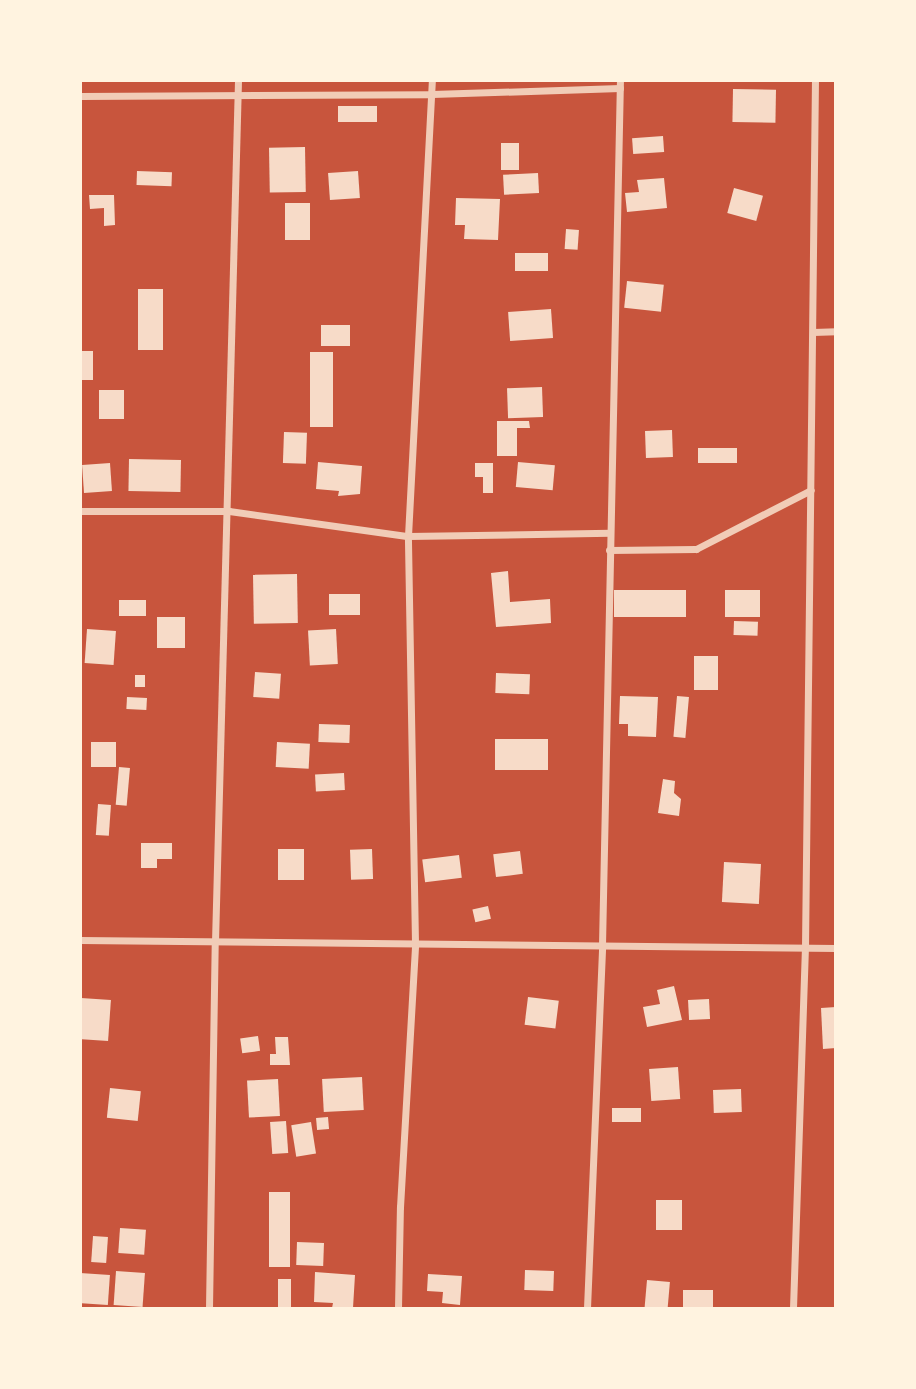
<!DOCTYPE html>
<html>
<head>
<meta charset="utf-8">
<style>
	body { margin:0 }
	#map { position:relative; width:916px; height:1389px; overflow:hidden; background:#c8553d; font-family:Mulish,sans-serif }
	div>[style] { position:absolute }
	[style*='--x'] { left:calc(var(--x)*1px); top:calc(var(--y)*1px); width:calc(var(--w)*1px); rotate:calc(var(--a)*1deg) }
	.building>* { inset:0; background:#f7dbc8; transform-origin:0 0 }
	.minor>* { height:7px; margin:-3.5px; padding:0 3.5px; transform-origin:3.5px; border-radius:3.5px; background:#f1ccb7 }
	span { translate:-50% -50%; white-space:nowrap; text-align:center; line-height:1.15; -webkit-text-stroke:6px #fff3e0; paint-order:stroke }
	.frame { position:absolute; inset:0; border:82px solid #fff3e0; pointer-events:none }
</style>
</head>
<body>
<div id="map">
	<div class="building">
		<div style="left:733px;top:89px;width:43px;height:33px;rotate:1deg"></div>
		<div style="left:338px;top:106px;width:39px;height:16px"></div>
		<div style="left:663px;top:136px;width:16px;height:31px;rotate:86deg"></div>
		<div style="left:501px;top:143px;width:18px;height:27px"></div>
		<div style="left:305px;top:147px;width:45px;height:36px;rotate:89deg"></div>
		<div style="left:137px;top:171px;width:35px;height:14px;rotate:2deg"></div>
		<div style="left:358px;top:171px;width:27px;height:30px;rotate:86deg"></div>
		<div style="left:538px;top:173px;width:20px;height:35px;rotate:87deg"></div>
		<div style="clip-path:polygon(664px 178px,667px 208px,627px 212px,625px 193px,639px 192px,637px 180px)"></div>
		<div style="left:734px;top:188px;width:30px;height:26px;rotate:15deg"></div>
		<div style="clip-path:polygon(89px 195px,114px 195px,115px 225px,104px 226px,104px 208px,90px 209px)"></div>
		<div style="clip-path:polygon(456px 198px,500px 199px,498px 240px,464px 239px,465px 225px,455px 225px)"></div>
		<div style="left:285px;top:203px;width:25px;height:37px"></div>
		<div style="left:566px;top:229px;width:13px;height:20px;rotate:4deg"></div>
		<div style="left:515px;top:253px;width:33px;height:18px"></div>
		<div style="left:627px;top:281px;width:37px;height:27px;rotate:6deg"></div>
		<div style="left:138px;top:289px;width:25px;height:61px"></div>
		<div style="left:551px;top:309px;width:29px;height:43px;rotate:86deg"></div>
		<div style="left:321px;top:325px;width:29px;height:21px"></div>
		<div style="left:80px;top:351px;width:13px;height:29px"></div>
		<div style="left:333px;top:352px;width:75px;height:23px;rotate:90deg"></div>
		<div style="left:542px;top:387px;width:30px;height:35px;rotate:88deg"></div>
		<div style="left:99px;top:390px;width:25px;height:29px"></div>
		<div style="clip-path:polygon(497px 421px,529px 421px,530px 428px,517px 428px,517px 456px,497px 456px)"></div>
		<div style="left:672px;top:430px;width:27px;height:27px;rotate:88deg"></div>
		<div style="left:284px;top:432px;width:23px;height:31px;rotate:2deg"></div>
		<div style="left:698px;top:448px;width:39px;height:15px"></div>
		<div style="left:129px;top:459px;width:52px;height:32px;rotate:1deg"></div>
		<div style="clip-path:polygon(318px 462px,362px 466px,360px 494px,338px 496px,339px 491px,316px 489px)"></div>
		<div style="left:518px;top:462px;width:37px;height:25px;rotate:5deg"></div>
		<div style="left:110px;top:463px;width:28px;height:28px;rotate:86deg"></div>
		<div style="clip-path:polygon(475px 463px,493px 463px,493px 493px,483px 493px,483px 477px,475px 477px)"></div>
		<div style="clip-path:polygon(508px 571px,510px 602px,550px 599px,551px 623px,496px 627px,491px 573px)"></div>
		<div style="left:297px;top:574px;width:49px;height:44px;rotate:89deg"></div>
		<div style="left:614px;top:590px;width:72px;height:27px"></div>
		<div style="left:725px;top:590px;width:35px;height:27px"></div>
		<div style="left:329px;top:594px;width:31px;height:21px"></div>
		<div style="left:119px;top:600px;width:27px;height:16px"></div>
		<div style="left:157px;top:617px;width:28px;height:31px"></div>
		<div style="left:734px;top:621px;width:24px;height:14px;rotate:2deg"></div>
		<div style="left:87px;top:629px;width:29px;height:34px;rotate:4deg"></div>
		<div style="left:336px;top:629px;width:35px;height:28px;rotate:87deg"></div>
		<div style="left:694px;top:656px;width:24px;height:34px"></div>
		<div style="left:255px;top:672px;width:26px;height:25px;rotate:4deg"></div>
		<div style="left:496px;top:673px;width:34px;height:20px;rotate:2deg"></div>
		<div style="left:135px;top:675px;width:10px;height:12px"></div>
		<div style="clip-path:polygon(620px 696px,658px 697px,656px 737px,628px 736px,628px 724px,619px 724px)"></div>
		<div style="left:677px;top:696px;width:12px;height:41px;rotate:5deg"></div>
		<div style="left:127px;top:697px;width:20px;height:12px;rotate:3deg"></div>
		<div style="left:319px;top:724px;width:31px;height:18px;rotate:2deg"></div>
		<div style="left:495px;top:739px;width:53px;height:31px"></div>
		<div style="left:91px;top:742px;width:25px;height:25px"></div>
		<div style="left:277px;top:742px;width:33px;height:25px;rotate:3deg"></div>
		<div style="left:119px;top:767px;width:11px;height:38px;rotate:5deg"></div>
		<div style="left:344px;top:773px;width:17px;height:29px;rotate:87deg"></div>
		<div style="clip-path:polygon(663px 779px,675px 781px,674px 793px,681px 799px,679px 816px,658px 813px)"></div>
		<div style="left:98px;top:804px;width:13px;height:31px;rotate:4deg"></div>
		<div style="clip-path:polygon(141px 843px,172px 843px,172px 859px,157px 859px,157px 868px,141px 868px)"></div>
		<div style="left:278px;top:849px;width:26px;height:31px"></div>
		<div style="left:372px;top:849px;width:30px;height:22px;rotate:88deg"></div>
		<div style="left:520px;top:851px;width:23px;height:27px;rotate:83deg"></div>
		<div style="left:459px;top:855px;width:23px;height:37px;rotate:83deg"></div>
		<div style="left:724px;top:862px;width:37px;height:40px;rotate:3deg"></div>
		<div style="left:488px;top:906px;width:13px;height:16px;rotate:77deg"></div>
		<div style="clip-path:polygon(674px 986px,682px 1020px,647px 1027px,643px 1007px,660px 1004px,657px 990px)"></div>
		<div style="left:528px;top:997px;width:31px;height:28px;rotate:7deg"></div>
		<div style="left:81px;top:998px;width:30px;height:41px;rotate:4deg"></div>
		<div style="left:709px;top:999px;width:20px;height:21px;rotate:87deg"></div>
		<div style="clip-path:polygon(836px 1007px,836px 1048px,823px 1049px,821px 1008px)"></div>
		<div style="left:258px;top:1036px;width:15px;height:18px;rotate:82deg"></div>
		<div style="clip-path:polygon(275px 1037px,288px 1037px,290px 1065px,270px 1065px,270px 1054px,276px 1054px)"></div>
		<div style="left:678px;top:1067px;width:32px;height:29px;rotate:86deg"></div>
		<div style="left:362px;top:1077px;width:33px;height:40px;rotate:87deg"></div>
		<div style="left:278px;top:1079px;width:37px;height:31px;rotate:87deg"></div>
		<div style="left:110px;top:1088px;width:31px;height:30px;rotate:6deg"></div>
		<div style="left:741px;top:1089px;width:23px;height:28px;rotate:88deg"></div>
		<div style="left:641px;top:1108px;width:14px;height:29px;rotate:90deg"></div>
		<div style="left:328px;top:1117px;width:12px;height:12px;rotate:85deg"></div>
		<div style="left:286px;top:1121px;width:32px;height:16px;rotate:86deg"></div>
		<div style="left:311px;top:1122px;width:32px;height:20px;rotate:81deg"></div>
		<div style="left:269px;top:1192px;width:21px;height:75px"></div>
		<div style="left:656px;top:1200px;width:26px;height:30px"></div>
		<div style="left:120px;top:1228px;width:26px;height:25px;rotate:4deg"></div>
		<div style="left:93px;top:1236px;width:15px;height:26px;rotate:4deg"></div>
		<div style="left:297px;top:1242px;width:27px;height:23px;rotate:2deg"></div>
		<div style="left:525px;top:1270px;width:29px;height:20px;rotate:2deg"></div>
		<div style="left:116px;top:1271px;width:29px;height:34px;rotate:4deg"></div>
		<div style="clip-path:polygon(315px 1272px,355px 1275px,353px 1308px,332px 1308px,333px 1303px,314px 1302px)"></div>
		<div style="left:80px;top:1273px;width:30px;height:30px;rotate:4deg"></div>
		<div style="clip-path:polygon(428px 1274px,462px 1276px,460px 1305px,442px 1303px,443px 1292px,427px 1291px)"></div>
		<div style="left:278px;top:1279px;width:13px;height:28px"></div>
		<div style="left:647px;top:1280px;width:23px;height:28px;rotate:5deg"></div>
		<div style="left:683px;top:1290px;width:30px;height:18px"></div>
	</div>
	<div class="minor">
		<div style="--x:80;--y:96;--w:352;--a:-0.3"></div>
		<div style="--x:432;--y:94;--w:188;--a:-1.8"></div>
		<div style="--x:813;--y:332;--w:23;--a:-2"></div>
		<div style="--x:80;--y:511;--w:149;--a:0"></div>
		<div style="--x:229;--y:511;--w:181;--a:8"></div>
		<div style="--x:408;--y:536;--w:202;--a:-0.9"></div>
		<div style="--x:609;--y:550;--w:87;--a:-0.7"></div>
		<div style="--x:696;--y:549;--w:129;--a:-27.2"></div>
		<div style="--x:80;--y:940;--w:756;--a:0.61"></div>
		<div style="--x:209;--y:1308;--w:366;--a:-89.1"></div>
		<div style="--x:215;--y:942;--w:862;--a:-88.47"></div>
		<div style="--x:398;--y:1308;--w:101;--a:-88.9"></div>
		<div style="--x:400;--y:1207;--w:264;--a:-86.7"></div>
		<div style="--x:415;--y:943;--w:407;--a:-91"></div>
		<div style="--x:408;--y:536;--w:457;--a:-87"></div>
		<div style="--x:587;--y:1308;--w:363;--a:-87.6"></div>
		<div style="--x:602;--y:945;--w:865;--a:-88.81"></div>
		<div style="--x:793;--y:1308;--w:361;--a:-88.1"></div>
		<div style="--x:805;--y:947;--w:867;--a:-89.34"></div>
	</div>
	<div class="frame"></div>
</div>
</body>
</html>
